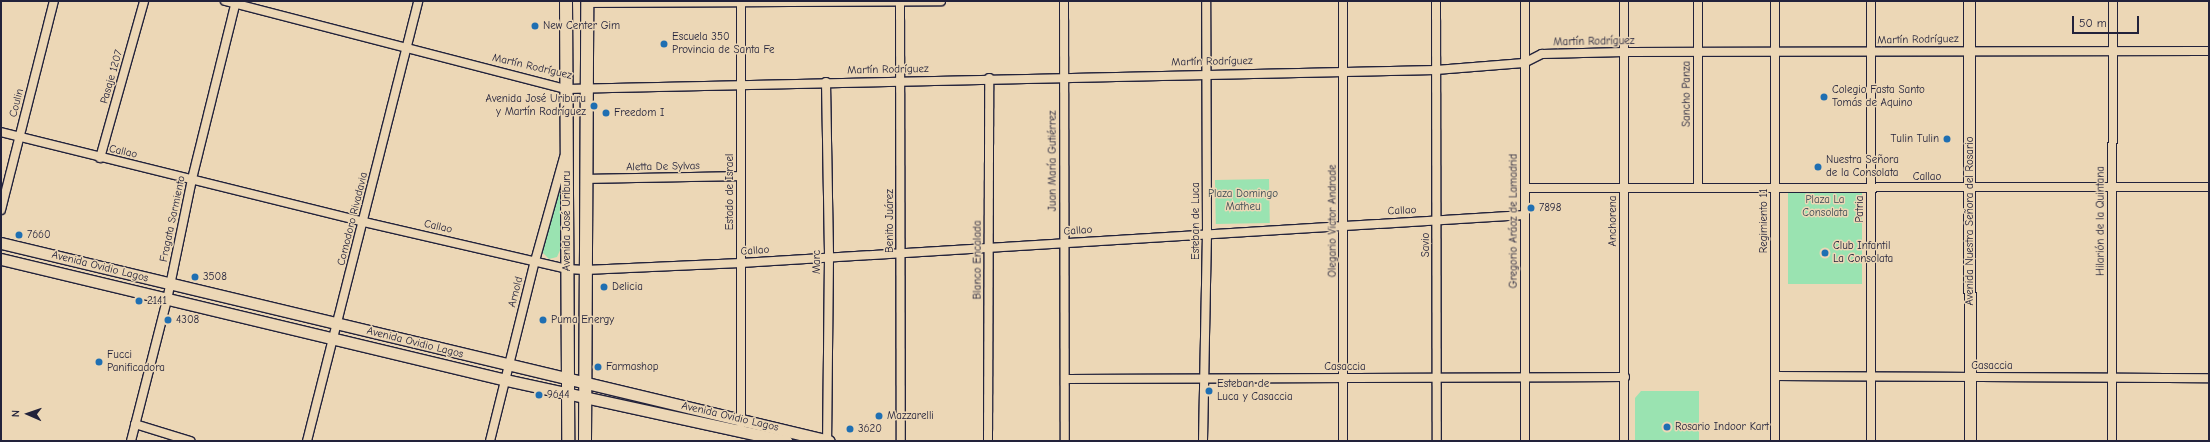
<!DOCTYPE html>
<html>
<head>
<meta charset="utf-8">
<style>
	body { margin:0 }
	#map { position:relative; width:2210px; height:442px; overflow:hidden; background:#ecd7b6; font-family:"Comic Neue",sans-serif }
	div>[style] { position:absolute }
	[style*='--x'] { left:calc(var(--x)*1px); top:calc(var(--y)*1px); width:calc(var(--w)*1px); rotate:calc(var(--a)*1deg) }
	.green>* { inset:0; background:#9ae3b1; transform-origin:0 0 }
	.roads { filter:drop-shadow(1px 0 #22223b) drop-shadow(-1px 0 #22223b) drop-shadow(0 1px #22223b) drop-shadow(0 -1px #22223b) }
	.street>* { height:8px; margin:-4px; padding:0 4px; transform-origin:4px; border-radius:4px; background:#ecd7b6 }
	.secondary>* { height:11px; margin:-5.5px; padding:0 5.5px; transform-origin:5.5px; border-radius:5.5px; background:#ecd7b6 }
	.primary>* { height:12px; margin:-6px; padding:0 6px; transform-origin:6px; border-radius:6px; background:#ecd7b6 }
	.dots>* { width:11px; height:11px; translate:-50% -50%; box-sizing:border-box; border:2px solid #ecd7b6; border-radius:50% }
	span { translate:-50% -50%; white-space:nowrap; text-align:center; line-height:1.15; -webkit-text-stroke:3px #ecd7b6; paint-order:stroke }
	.poi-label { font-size:11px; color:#22223b }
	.left { translate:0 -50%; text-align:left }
	.right { translate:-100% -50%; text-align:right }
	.street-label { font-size:11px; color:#22223b }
	.park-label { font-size:11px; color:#3a4953 }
	.frame { position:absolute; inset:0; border:2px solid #22223b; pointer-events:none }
	.north { position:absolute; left:8px; top:394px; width:40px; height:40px; -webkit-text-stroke:3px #ecd7b6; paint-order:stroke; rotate:272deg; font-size:11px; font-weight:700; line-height:16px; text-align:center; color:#22223b }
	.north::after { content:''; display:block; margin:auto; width:14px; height:18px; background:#22223b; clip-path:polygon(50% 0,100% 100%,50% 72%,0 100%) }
	.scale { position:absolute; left:2072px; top:16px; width:67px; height:18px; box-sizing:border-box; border:2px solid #22223b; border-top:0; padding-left:5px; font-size:12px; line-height:14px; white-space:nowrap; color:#22223b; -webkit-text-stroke:3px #ecd7b6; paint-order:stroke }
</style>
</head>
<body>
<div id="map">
	<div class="green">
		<div style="left:1269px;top:179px;width:44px;height:54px;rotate:89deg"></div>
		<div style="clip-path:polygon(559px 192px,562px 198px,561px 248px,557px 257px,549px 259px,543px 253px,543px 247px)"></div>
		<div style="left:1788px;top:193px;width:74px;height:91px"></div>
		<div style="clip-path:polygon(1641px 391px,1699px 391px,1699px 441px,1635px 441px,1635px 398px)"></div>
	</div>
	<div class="roads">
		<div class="street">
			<div style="--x:225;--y:1;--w:352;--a:14.5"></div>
			<div style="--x:566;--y:89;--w:870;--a:-1.25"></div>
			<div style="--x:1436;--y:70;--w:88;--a:-4.5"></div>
			<div style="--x:1524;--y:63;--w:20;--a:-27"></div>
			<div style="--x:1542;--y:54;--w:82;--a:-1.4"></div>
			<div style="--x:1624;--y:52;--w:585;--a:-0.1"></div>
			<div style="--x:900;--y:1;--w:440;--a:89.9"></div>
			<div style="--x:1064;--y:1;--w:440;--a:89.9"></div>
			<div style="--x:1343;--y:1;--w:440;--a:90"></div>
			<div style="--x:1436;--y:1;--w:440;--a:89.9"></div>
			<div style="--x:1525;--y:1;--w:440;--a:90"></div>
			<div style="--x:1624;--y:1;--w:440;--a:90"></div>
			<div style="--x:587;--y:3;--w:354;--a:-0.3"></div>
			<div style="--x:826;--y:82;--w:175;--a:89"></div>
			<div style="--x:829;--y:257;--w:184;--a:90.6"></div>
			<div style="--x:1;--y:132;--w:374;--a:13.9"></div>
			<div style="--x:364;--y:222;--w:208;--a:13"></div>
			<div style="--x:567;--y:269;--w:18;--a:3"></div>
			<div style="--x:585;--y:270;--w:156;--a:-2.6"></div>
			<div style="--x:741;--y:263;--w:785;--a:-3.5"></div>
			<div style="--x:100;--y:158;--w:163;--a:-74.3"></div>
			<div style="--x:586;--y:179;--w:155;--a:-1.1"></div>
			<div style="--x:1525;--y:188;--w:684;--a:-0.08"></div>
			<div style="--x:1698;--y:188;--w:187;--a:-90"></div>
			<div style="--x:1;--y:210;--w:216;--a:-75.8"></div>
			<div style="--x:1775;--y:376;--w:434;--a:0.3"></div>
			<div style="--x:1065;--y:379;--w:560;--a:-0.2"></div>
			<div style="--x:135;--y:424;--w:58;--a:17.2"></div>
			<div style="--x:741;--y:424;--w:423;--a:-90"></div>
			<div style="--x:131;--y:441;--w:146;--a:-75.7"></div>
			<div style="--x:167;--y:300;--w:124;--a:-78.3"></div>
			<div style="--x:192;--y:179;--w:183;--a:-76.1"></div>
			<div style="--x:307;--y:441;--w:454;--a:-75.8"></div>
			<div style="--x:490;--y:441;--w:186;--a:-76"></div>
			<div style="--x:535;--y:261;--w:108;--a:-74.4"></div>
			<div style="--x:988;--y:441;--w:363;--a:-89.8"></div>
			<div style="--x:1203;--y:441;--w:207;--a:-88.9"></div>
			<div style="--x:1207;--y:234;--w:233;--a:-90.2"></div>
			<div style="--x:1775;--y:441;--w:440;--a:-90"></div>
			<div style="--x:1871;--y:441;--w:440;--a:-90"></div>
			<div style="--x:2112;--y:441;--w:440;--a:-89.9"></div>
		</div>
		<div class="secondary">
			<div style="--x:1969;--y:1;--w:440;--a:89.9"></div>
			<div style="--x:1;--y:243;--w:851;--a:13.45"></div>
			<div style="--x:1;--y:259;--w:519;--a:13.47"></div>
			<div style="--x:506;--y:380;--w:287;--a:12.3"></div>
		</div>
		<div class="primary">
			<div style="--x:566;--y:1;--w:440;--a:89.7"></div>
			<div style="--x:585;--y:441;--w:440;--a:-89.7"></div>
		</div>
	</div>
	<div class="dots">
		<div style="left:535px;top:26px;background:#1f6fb2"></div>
		<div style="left:664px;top:44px;background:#1f6fb2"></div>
		<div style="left:1824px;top:97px;background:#1f6fb2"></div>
		<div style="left:594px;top:106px;background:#1f6fb2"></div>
		<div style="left:606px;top:113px;background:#1f6fb2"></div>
		<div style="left:1947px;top:139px;background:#1f6fb2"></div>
		<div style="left:1818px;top:167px;background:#1f6fb2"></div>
		<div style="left:1531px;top:208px;background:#1f6fb2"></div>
		<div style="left:19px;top:235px;background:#1f6fb2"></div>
		<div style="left:1825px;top:253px;background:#1f6fb2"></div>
		<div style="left:195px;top:277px;background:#1f6fb2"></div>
		<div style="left:604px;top:287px;background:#1f6fb2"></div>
		<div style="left:139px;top:301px;background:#1f6fb2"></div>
		<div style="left:168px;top:320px;background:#1f6fb2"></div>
		<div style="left:543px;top:320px;background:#1f6fb2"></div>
		<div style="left:99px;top:362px;background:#1f6fb2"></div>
		<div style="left:598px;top:367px;background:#1f6fb2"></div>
		<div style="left:1209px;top:391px;background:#1f6fb2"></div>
		<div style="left:539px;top:395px;background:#1f6fb2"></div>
		<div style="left:879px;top:416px;background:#1f6fb2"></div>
		<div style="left:1667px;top:427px;background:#1f6fb2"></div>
		<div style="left:850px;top:429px;background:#1f6fb2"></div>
	</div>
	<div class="poi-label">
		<span class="left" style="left:543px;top:26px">New Center Gim</span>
		<span class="left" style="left:672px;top:44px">Escuela 350<br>Provincia de Santa Fe</span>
		<span class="left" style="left:1832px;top:97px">Colegio Fasta Santo<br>Tomás de Aquino</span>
		<span class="right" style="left:586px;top:106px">Avenida José Uriburu<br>y Martín Rodríguez</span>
		<span class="left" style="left:614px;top:113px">Freedom I</span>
		<span class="right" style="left:1939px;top:139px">Tulin Tulin</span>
		<span class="left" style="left:1826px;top:167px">Nuestra Señora<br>de la Consolata</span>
		<span class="left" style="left:1539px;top:208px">7898</span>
		<span class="left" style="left:27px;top:235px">7660</span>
		<span class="left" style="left:1833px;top:253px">Club Infantil<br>La Consolata</span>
		<span class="left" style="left:203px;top:277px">3508</span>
		<span class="left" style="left:612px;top:287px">Delicia</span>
		<span class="left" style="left:147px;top:301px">2141</span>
		<span class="left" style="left:176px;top:320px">4308</span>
		<span class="left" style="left:551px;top:320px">Puma Energy</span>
		<span class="left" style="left:107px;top:362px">Fucci<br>Panificadora</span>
		<span class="left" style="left:606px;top:367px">Farmashop</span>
		<span class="left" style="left:1217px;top:391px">Esteban de<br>Luca y Casaccia</span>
		<span class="left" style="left:547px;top:395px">9644</span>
		<span class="left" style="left:887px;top:416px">Mazzarelli</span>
		<span class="left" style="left:1675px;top:427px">Rosario Indoor Kart</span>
		<span class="left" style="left:858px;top:429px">3620</span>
	</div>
	<div class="street-label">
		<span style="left:1918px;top:40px;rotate:-1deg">Martín Rodríguez</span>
		<span style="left:1594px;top:42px;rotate:-1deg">Martín Rodríguez</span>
		<span style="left:1212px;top:62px;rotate:-1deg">Martín Rodríguez</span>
		<span style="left:532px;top:67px;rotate:13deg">Martín Rodríguez</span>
		<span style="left:888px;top:70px;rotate:-1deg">Martín Rodríguez</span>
		<span style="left:112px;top:77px;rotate:-74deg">Pasaje 1207</span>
		<span style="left:1687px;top:94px;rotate:-90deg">Sancho Panza</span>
		<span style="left:17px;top:103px;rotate:-76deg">Coulin</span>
		<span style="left:123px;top:152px;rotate:13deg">Callao</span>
		<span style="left:1053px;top:161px;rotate:-90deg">Juan María Gutiérrez</span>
		<span style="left:663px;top:167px;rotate:-1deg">Aletta De Sylvas</span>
		<span style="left:1927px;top:177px">Callao</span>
		<span style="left:730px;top:192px;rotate:-90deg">Estado de Israel</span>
		<span style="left:1860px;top:209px;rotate:-90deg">Patria</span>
		<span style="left:1402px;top:211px;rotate:-3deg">Callao</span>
		<span style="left:173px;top:219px;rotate:-78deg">Fragata Sarmiento</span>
		<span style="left:353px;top:219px;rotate:-76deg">Comodoro Rivadavia</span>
		<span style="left:567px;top:221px;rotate:-90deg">Avenida José Uriburu</span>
		<span style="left:890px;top:221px;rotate:-90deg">Benito Juárez</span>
		<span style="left:1196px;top:221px;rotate:-90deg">Esteban de Luca</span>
		<span style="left:1333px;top:221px;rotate:-90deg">Olegario Victor Andrade</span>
		<span style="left:1514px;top:221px;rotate:-90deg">Gregorio Aráoz de Lamadrid</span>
		<span style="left:1613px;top:221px;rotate:-90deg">Anchorena</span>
		<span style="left:1764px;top:221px;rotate:-90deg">Regimiento 11</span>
		<span style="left:1970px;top:221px;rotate:-90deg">Avenida Nuestra Señora del Rosario</span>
		<span style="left:2101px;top:221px;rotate:-90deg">Hilarión de la Quintana</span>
		<span style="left:438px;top:227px;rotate:13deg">Callao</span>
		<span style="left:1078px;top:231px;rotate:-4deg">Callao</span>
		<span style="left:1426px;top:245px;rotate:-90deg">Savio</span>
		<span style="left:755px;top:251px;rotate:-4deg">Callao</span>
		<span style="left:978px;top:260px;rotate:-90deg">Blanco Encalada</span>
		<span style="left:817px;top:262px;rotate:-90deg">Marc</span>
		<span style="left:100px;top:267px;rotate:14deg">Avenida Ovidio Lagos</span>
		<span style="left:516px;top:292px;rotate:-76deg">Arnold</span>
		<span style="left:415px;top:343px;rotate:14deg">Avenida Ovidio Lagos</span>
		<span style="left:1992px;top:366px">Casaccia</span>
		<span style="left:1345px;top:367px">Casaccia</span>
		<span style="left:730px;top:417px;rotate:13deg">Avenida Ovidio Lagos</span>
	</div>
	<div class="park-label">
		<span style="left:1243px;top:201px">Plaza Domingo<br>Matheu</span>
		<span style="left:1825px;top:207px">Plaza La<br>Consolata</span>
	</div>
	<div class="frame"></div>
	<div class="north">N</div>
	<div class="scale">50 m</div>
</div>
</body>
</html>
